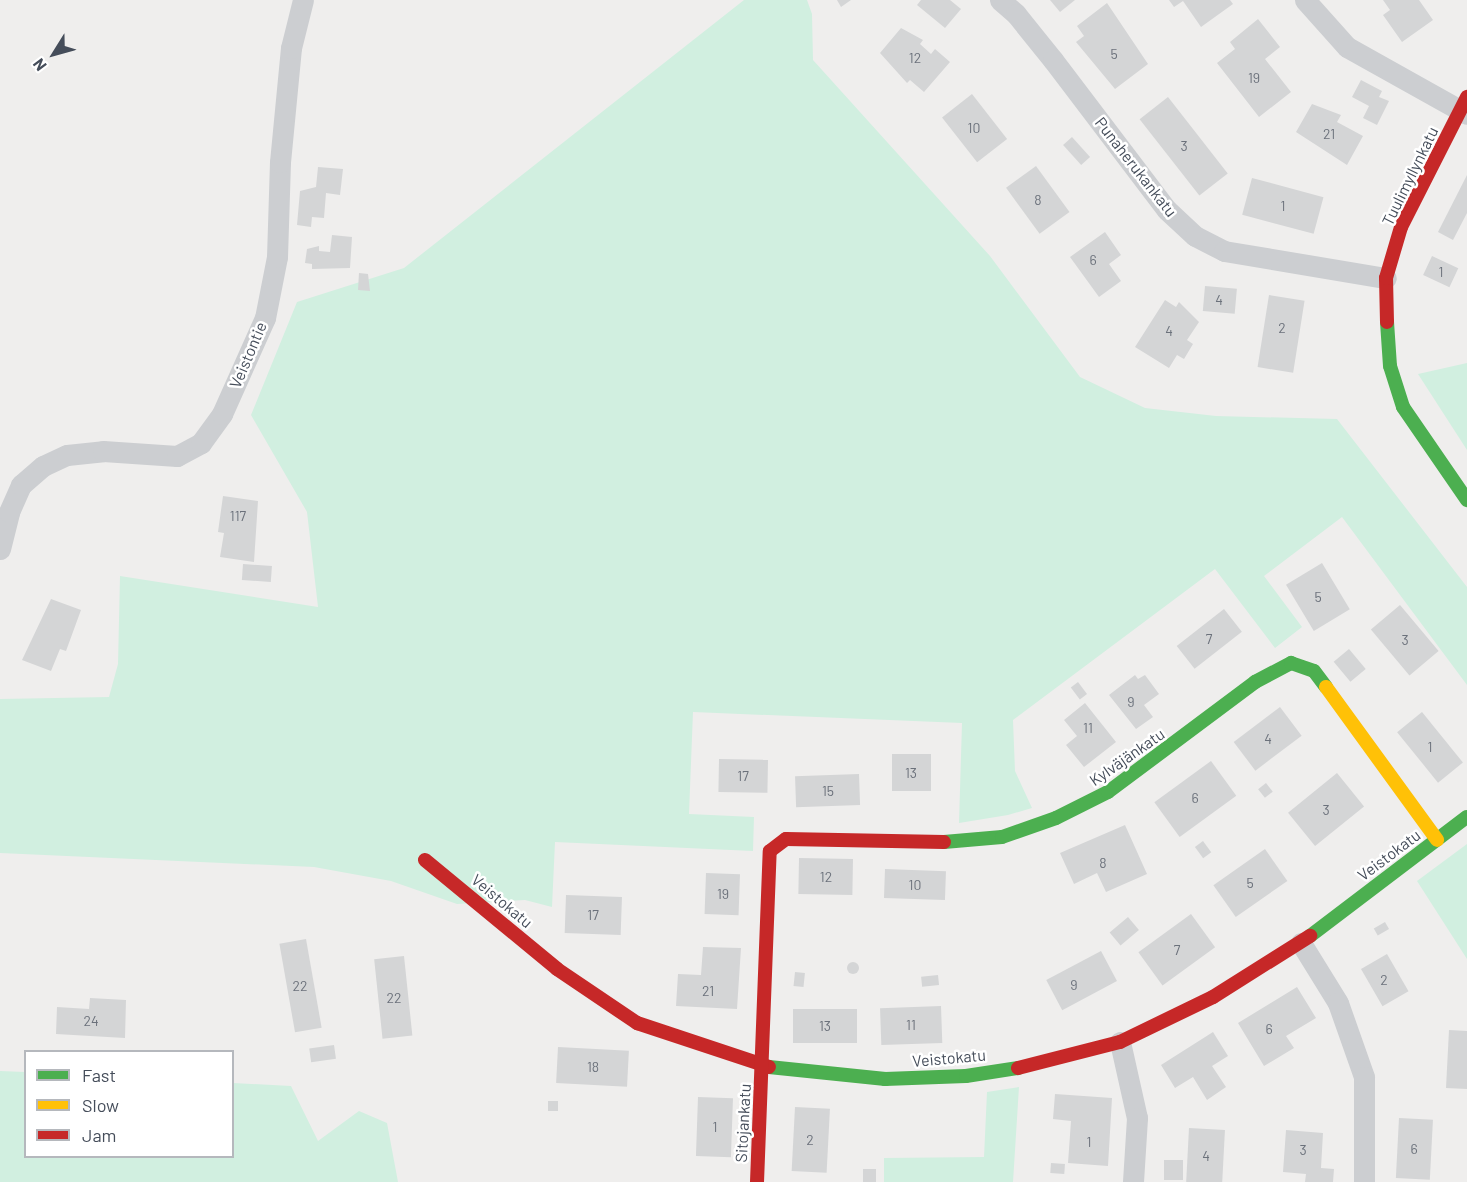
<!DOCTYPE html>
<html>
<head>
<meta charset="utf-8">
<style>
	body { margin:0 }
	#map { position:relative; width:1467px; height:1182px; overflow:hidden; background:#efeeed; font-family:Barlow,sans-serif }
	div>[style] { position:absolute }
	[style*='--x'] { left:calc(var(--x)*1px); top:calc(var(--y)*1px); width:calc(var(--w)*1px); rotate:calc(var(--a)*1deg) }
	.green>* { inset:0; background:#d1efe0 }
	.building>* { inset:0; background:#d4d5d6; transform-origin:0 0 }
	.round { border-radius:50% }
	.street>* { height:21px; margin:-10.5px; padding:0 10.5px; transform-origin:10.5px; border-radius:10.5px; background:#ccced1 }
	.fast>* { height:14px; margin:-7px; padding:0 7px; transform-origin:7px; border-radius:7px; background:#4caf50 }
	.slow>* { height:14px; margin:-7px; padding:0 7px; transform-origin:7px; border-radius:7px; background:#ffc107 }
	.jam>* { height:14px; margin:-7px; padding:0 7px; transform-origin:7px; border-radius:7px; background:#c62828 }
	span { translate:-50% -50%; white-space:nowrap; text-align:center; line-height:1.15; -webkit-text-stroke:5px #fff; paint-order:stroke }
	.number-label { font-size:14px; color:#6b717b }
	.number-label span { -webkit-text-stroke-width:0 }
	.street-label { font-size:16px; color:#454d5a }
	.legend { position:absolute; left:24px; top:1050px; width:210px; height:108px; box-sizing:border-box; background:#fff; border:2px solid #b5b8bd; margin:0; padding:8px 10px; list-style:none; font-size:18px; color:#454d5a }
	.legend li { display:flex; align-items:center; gap:12px; height:30px }
	.legend b { width:30px; border:2px solid #b5b8bd }
	.north { position:absolute; left:24px; top:24px; width:60px; height:60px; -webkit-text-stroke:4px #fff; paint-order:stroke; rotate:233deg; font-size:16px; font-weight:700; line-height:24px; text-align:center; color:#454d5a }
	.north::after { content:''; display:block; margin:auto; width:21px; height:27px; background:#454d5a; clip-path:polygon(50% 0,100% 100%,50% 72%,0 100%) }
</style>
</head>
<body>
<div id="map">
	<div class="green">
		<div style="clip-path:polygon(744px 0,807px 0,812px 14px,813px 60px,990px 256px,1080px 377px,1145px 408px,1216px 416px,1337px 419px,1467px 587px,1467px 685px,1342px 517px,1264px 576px,1302px 627px,1275px 648px,1215px 569px,1013px 720px,1015px 771px,1032px 808px,1008px 815px,959px 823px,962px 723px,693px 712px,689px 814px,754px 817px,753px 851px,555px 842px,552px 907px,525px 900px,457px 904px,391px 881px,314px 867px,0 853px,0 699px,109px 697px,118px 664px,120px 576px,318px 607px,307px 512px,251px 415px,297px 302px,404px 268px)"></div>
		<div style="clip-path:polygon(1467px 363px,1467px 450px,1418px 374px)"></div>
		<div style="clip-path:polygon(1467px 844px,1467px 959px,1417px 881px)"></div>
		<div style="clip-path:polygon(0 1071px,25px 1072px,26px 1156px,232px 1156px,233px 1083px,291px 1086px,318px 1141px,359px 1111px,387px 1123px,398px 1182px,0 1182px)"></div>
		<div style="clip-path:polygon(1019px 1087px,1013px 1182px,884px 1182px,884px 1158px,984px 1157px,987px 1092px)"></div>
	</div>
	<div class="building">
		<div style="clip-path:polygon(837px 0,851px 0,841px 7px)"></div>
		<div style="clip-path:polygon(921px 0,950px 0,961px 9px,945px 28px,917px 5px)"></div>
		<div style="clip-path:polygon(1050px 0,1075px 0,1060px 12px)"></div>
		<div style="clip-path:polygon(1169px 0,1230px 0,1233px 4px,1201px 27px,1183px 1px,1174px 7px)"></div>
		<div style="clip-path:polygon(1383px 0,1419px 0,1433px 20px,1402px 42px,1383px 15px,1390px 10px)"></div>
		<div style="clip-path:polygon(1107px 3px,1148px 64px,1115px 89px,1076px 42px,1084px 36px,1077px 26px)"></div>
		<div style="clip-path:polygon(1258px 19px,1280px 47px,1265px 59px,1291px 92px,1259px 117px,1217px 63px,1235px 49px,1230px 42px)"></div>
		<div style="clip-path:polygon(901px 28px,923px 40px,920px 44px,931px 54px,935px 49px,950px 62px,924px 92px,910px 80px,907px 83px,880px 53px)"></div>
		<div style="clip-path:polygon(1361px 80px,1382px 91px,1379px 97px,1389px 101px,1377px 125px,1363px 118px,1369px 106px,1352px 97px)"></div>
		<div style="left:972px;top:94px;width:57px;height:38px;rotate:52deg"></div>
		<div style="left:1168px;top:97px;width:97px;height:36px;rotate:52deg"></div>
		<div style="clip-path:polygon(1312px 104px,1341px 115px,1337px 122px,1363px 136px,1347px 165px,1296px 132px)"></div>
		<div style="left:1072px;top:137px;width:27px;height:12px;rotate:48deg"></div>
		<div style="left:1036px;top:166px;width:57px;height:37px;rotate:54deg"></div>
		<div style="clip-path:polygon(318px 167px,343px 169px,340px 195px,326px 193px,324px 218px,312px 217px,311px 227px,297px 225px,300px 191px,316px 187px)"></div>
		<div style="clip-path:polygon(1467px 175px,1467px 213px,1453px 240px,1438px 232px)"></div>
		<div style="left:1252px;top:178px;width:74px;height:38px;rotate:15deg"></div>
		<div style="clip-path:polygon(1105px 232px,1121px 255px,1109px 264px,1121px 281px,1099px 297px,1070px 257px)"></div>
		<div style="clip-path:polygon(332px 235px,352px 237px,350px 268px,312px 269px,312px 264px,305px 263px,307px 249px,319px 246px,319px 251px,330px 252px)"></div>
		<div style="left:1432px;top:256px;width:29px;height:21px;rotate:25deg"></div>
		<div style="clip-path:polygon(359px 273px,368px 274px,370px 291px,358px 290px)"></div>
		<div style="left:1205px;top:286px;width:32px;height:25px;rotate:5deg"></div>
		<div style="left:1269px;top:295px;width:36px;height:73px;rotate:9deg"></div>
		<div style="clip-path:polygon(1165px 300px,1176px 307px,1179px 302px,1199px 322px,1187px 340px,1193px 344px,1184px 359px,1177px 355px,1169px 368px,1135px 347px)"></div>
		<div style="clip-path:polygon(223px 496px,258px 501px,254px 562px,220px 557px,224px 533px,218px 532px)"></div>
		<div style="left:1322px;top:563px;width:54px;height:42px;rotate:59deg"></div>
		<div style="left:243px;top:564px;width:29px;height:16px;rotate:4deg"></div>
		<div style="clip-path:polygon(51px 599px,81px 610px,66px 651px,60px 649px,51px 671px,22px 660px)"></div>
		<div style="left:1400px;top:605px;width:60px;height:38px;rotate:50deg"></div>
		<div style="left:1224px;top:609px;width:29px;height:60px;rotate:52deg"></div>
		<div style="left:1349px;top:649px;width:26px;height:20px;rotate:50deg"></div>
		<div style="clip-path:polygon(1135px 675px,1138px 679px,1145px 675px,1159px 694px,1144px 705px,1153px 717px,1136px 729px,1109px 695px)"></div>
		<div style="left:1078px;top:682px;width:15px;height:9px;rotate:53deg"></div>
		<div style="clip-path:polygon(1085px 703px,1116px 742px,1084px 767px,1066px 745px,1077px 736px,1064px 720px)"></div>
		<div style="left:1280px;top:707px;width:36px;height:58px;rotate:53deg"></div>
		<div style="left:1422px;top:712px;width:65px;height:32px;rotate:51deg"></div>
		<div style="left:892px;top:754px;width:39px;height:37px"></div>
		<div style="left:719px;top:759px;width:49px;height:33px;rotate:1deg"></div>
		<div style="left:1211px;top:761px;width:43px;height:70px;rotate:54deg"></div>
		<div style="left:1337px;top:773px;width:43px;height:63px;rotate:51deg"></div>
		<div style="left:859px;top:774px;width:31px;height:64px;rotate:88deg"></div>
		<div style="left:1266px;top:783px;width:11px;height:10px;rotate:52deg"></div>
		<div style="clip-path:polygon(1125px 825px,1147px 874px,1106px 892px,1097px 873px,1074px 884px,1060px 853px)"></div>
		<div style="left:1203px;top:841px;width:14px;height:10px;rotate:54deg"></div>
		<div style="left:1265px;top:849px;width:39px;height:63px;rotate:55deg"></div>
		<div style="left:799px;top:858px;width:54px;height:36px;rotate:1deg"></div>
		<div style="left:885px;top:869px;width:61px;height:29px;rotate:2deg"></div>
		<div style="left:706px;top:873px;width:34px;height:41px;rotate:2deg"></div>
		<div style="left:566px;top:895px;width:56px;height:38px;rotate:2deg"></div>
		<div style="left:1191px;top:914px;width:41px;height:65px;rotate:54deg"></div>
		<div style="left:1128px;top:917px;width:17px;height:24px;rotate:50deg"></div>
		<div style="left:1385px;top:922px;width:8px;height:13px;rotate:60deg"></div>
		<div style="left:306px;top:939px;width:90px;height:27px;rotate:80deg"></div>
		<div style="clip-path:polygon(703px 947px,741px 948px,737px 1009px,676px 1006px,678px 974px,701px 975px)"></div>
		<div style="left:1101px;top:951px;width:34px;height:62px;rotate:62deg"></div>
		<div style="left:1387px;top:954px;width:43px;height:30px;rotate:60deg"></div>
		<div style="left:404px;top:956px;width:80px;height:30px;rotate:84deg"></div>
		<div class="round" style="left:847px;top:962px;width:12px;height:12px"></div>
		<div style="left:795px;top:972px;width:10px;height:14px;rotate:6deg"></div>
		<div style="left:938px;top:975px;width:10px;height:17px;rotate:84deg"></div>
		<div style="clip-path:polygon(1297px 987px,1316px 1018px,1286px 1036px,1294px 1048px,1264px 1066px,1238px 1023px)"></div>
		<div style="clip-path:polygon(90px 998px,126px 1000px,125px 1038px,56px 1034px,57px 1007px,89px 1009px)"></div>
		<div style="left:941px;top:1006px;width:37px;height:61px;rotate:88deg"></div>
		<div style="left:857px;top:1009px;width:34px;height:64px;rotate:90deg"></div>
		<div style="clip-path:polygon(1449px 1030px,1467px 1031px,1467px 1089px,1446px 1088px)"></div>
		<div style="clip-path:polygon(1213px 1032px,1228px 1056px,1212px 1066px,1226px 1087px,1207px 1100px,1193px 1077px,1175px 1088px,1161px 1065px)"></div>
		<div style="left:334px;top:1045px;width:14px;height:25px;rotate:82deg"></div>
		<div style="left:558px;top:1047px;width:71px;height:36px;rotate:3deg"></div>
		<div style="clip-path:polygon(1055px 1094px,1112px 1098px,1108px 1166px,1068px 1163px,1071px 1121px,1053px 1119px)"></div>
		<div style="left:698px;top:1097px;width:35px;height:59px;rotate:2deg"></div>
		<div style="left:548px;top:1101px;width:10px;height:10px"></div>
		<div style="left:795px;top:1107px;width:35px;height:64px;rotate:3deg"></div>
		<div style="left:1399px;top:1118px;width:34px;height:60px;rotate:3deg"></div>
		<div style="left:1189px;top:1128px;width:36px;height:54px;rotate:3deg"></div>
		<div style="clip-path:polygon(1286px 1130px,1323px 1133px,1321px 1168px,1334px 1169px,1333px 1182px,1305px 1182px,1306px 1174px,1283px 1172px)"></div>
		<div style="left:1164px;top:1160px;width:19px;height:20px"></div>
		<div style="left:1051px;top:1163px;width:14px;height:10px;rotate:4deg"></div>
		<div style="left:863px;top:1169px;width:13px;height:13px"></div>
	</div>
	<div class="street">
		<div style="--x:1000;--y:0;--w:21;--a:41"></div>
		<div style="--x:1016;--y:14;--w:59;--a:51.2"></div>
		<div style="--x:1053;--y:60;--w:188;--a:52.8"></div>
		<div style="--x:1167;--y:210;--w:38;--a:43"></div>
		<div style="--x:1195;--y:236;--w:33;--a:27"></div>
		<div style="--x:1224;--y:251;--w:164;--a:9.5"></div>
		<div style="--x:1305;--y:0;--w:63;--a:48.2"></div>
		<div style="--x:1347;--y:47;--w:137;--a:29.2"></div>
		<div style="--x:0;--y:549;--w:38;--a:-76"></div>
		<div style="--x:9;--y:512;--w:30;--a:-66"></div>
		<div style="--x:21;--y:485;--w:29;--a:-41"></div>
		<div style="--x:43;--y:466;--w:26;--a:-25"></div>
		<div style="--x:67;--y:455;--w:36;--a:-6"></div>
		<div style="--x:103;--y:451;--w:74;--a:3.9"></div>
		<div style="--x:177;--y:456;--w:27;--a:-28"></div>
		<div style="--x:201;--y:443;--w:36;--a:-54"></div>
		<div style="--x:222;--y:414;--w:105;--a:-65.9"></div>
		<div style="--x:265;--y:318;--w:62;--a:-78.9"></div>
		<div style="--x:277;--y:257;--w:95;--a:-88.2"></div>
		<div style="--x:280;--y:162;--w:115;--a:-84.5"></div>
		<div style="--x:291;--y:48;--w:49;--a:-76"></div>
		<div style="--x:1301;--y:943;--w:70;--a:58.3"></div>
		<div style="--x:1338;--y:1003;--w:78;--a:70.6"></div>
		<div style="--x:1364;--y:1077;--w:105;--a:90"></div>
		<div style="--x:1120;--y:1042;--w:78;--a:77.4"></div>
		<div style="--x:1137;--y:1118;--w:64;--a:93.6"></div>
	</div>
	<div class="fast">
		<div style="--x:1387;--y:322;--w:44;--a:86.1"></div>
		<div style="--x:1390;--y:366;--w:43;--a:72.4"></div>
		<div style="--x:1403;--y:407;--w:113;--a:55.5"></div>
		<div style="--x:944;--y:842;--w:58;--a:-4.9"></div>
		<div style="--x:1002;--y:837;--w:57;--a:-19.4"></div>
		<div style="--x:1056;--y:818;--w:58;--a:-26.6"></div>
		<div style="--x:1108;--y:792;--w:184;--a:-36.8"></div>
		<div style="--x:1255;--y:682;--w:41;--a:-27.8"></div>
		<div style="--x:1291;--y:663;--w:24;--a:19"></div>
		<div style="--x:1314;--y:671;--w:20;--a:53"></div>
		<div style="--x:1310;--y:936;--w:197;--a:-37.2"></div>
		<div style="--x:769;--y:1067;--w:117;--a:5.9"></div>
		<div style="--x:885;--y:1079;--w:81;--a:-2.1"></div>
		<div style="--x:966;--y:1076;--w:53;--a:-8.7"></div>
	</div>
	<div class="slow">
		<div style="--x:1326;--y:687;--w:189;--a:54"></div>
	</div>
	<div class="jam">
		<div style="--x:1387;--y:322;--w:44;--a:-91.3"></div>
		<div style="--x:1386;--y:278;--w:53;--a:-73.6"></div>
		<div style="--x:1401;--y:227;--w:146;--a:-63.1"></div>
		<div style="--x:425;--y:860;--w:171;--a:39.5"></div>
		<div style="--x:557;--y:969;--w:97;--a:34"></div>
		<div style="--x:637;--y:1023;--w:139;--a:18.4"></div>
		<div style="--x:1018;--y:1068;--w:105;--a:-14.3"></div>
		<div style="--x:1120;--y:1042;--w:103;--a:-25.8"></div>
		<div style="--x:1213;--y:997;--w:115;--a:-32.2"></div>
		<div style="--x:757;--y:1182;--w:331;--a:-87.8"></div>
		<div style="--x:770;--y:851;--w:20;--a:-37"></div>
		<div style="--x:786;--y:839;--w:158;--a:1.1"></div>
	</div>
	<div class="number-label">
		<span style="left:1114px;top:54px">5</span>
		<span style="left:915px;top:58px">12</span>
		<span style="left:1254px;top:78px">19</span>
		<span style="left:974px;top:128px">10</span>
		<span style="left:1329px;top:134px">21</span>
		<span style="left:1184px;top:146px">3</span>
		<span style="left:1038px;top:200px">8</span>
		<span style="left:1283px;top:206px">1</span>
		<span style="left:1093px;top:260px">6</span>
		<span style="left:1441px;top:272px">1</span>
		<span style="left:1219px;top:300px">4</span>
		<span style="left:1282px;top:328px">2</span>
		<span style="left:1169px;top:331px">4</span>
		<span style="left:238px;top:516px">117</span>
		<span style="left:1318px;top:597px">5</span>
		<span style="left:1209px;top:639px">7</span>
		<span style="left:1405px;top:640px">3</span>
		<span style="left:1131px;top:702px">9</span>
		<span style="left:1088px;top:728px">11</span>
		<span style="left:1268px;top:739px">4</span>
		<span style="left:1430px;top:747px">1</span>
		<span style="left:911px;top:773px">13</span>
		<span style="left:743px;top:776px">17</span>
		<span style="left:828px;top:791px">15</span>
		<span style="left:1195px;top:798px">6</span>
		<span style="left:1326px;top:810px">3</span>
		<span style="left:1103px;top:863px">8</span>
		<span style="left:826px;top:877px">12</span>
		<span style="left:1250px;top:883px">5</span>
		<span style="left:915px;top:885px">10</span>
		<span style="left:723px;top:894px">19</span>
		<span style="left:593px;top:915px">17</span>
		<span style="left:1177px;top:950px">7</span>
		<span style="left:1384px;top:980px">2</span>
		<span style="left:1074px;top:985px">9</span>
		<span style="left:300px;top:986px">22</span>
		<span style="left:708px;top:991px">21</span>
		<span style="left:394px;top:998px">22</span>
		<span style="left:91px;top:1021px">24</span>
		<span style="left:911px;top:1025px">11</span>
		<span style="left:825px;top:1026px">13</span>
		<span style="left:1269px;top:1029px">6</span>
		<span style="left:593px;top:1067px">18</span>
		<span style="left:715px;top:1127px">1</span>
		<span style="left:810px;top:1140px">2</span>
		<span style="left:1089px;top:1142px">1</span>
		<span style="left:1414px;top:1149px">6</span>
		<span style="left:1303px;top:1150px">3</span>
		<span style="left:1206px;top:1156px">4</span>
	</div>
	<div class="street-label">
		<span style="left:1136px;top:167px;rotate:52deg">Punaherukankatu</span>
		<span style="left:1410px;top:176px;rotate:-64deg">Tuulimyllynkatu</span>
		<span style="left:248px;top:355px;rotate:-67deg">Veistontie</span>
		<span style="left:1127px;top:757px;rotate:-35deg">Kylväjänkatu</span>
		<span style="left:1389px;top:855px;rotate:-37deg">Veistokatu</span>
		<span style="left:502px;top:901px;rotate:40deg">Veistokatu</span>
		<span style="left:949px;top:1058px;rotate:-5deg">Veistokatu</span>
		<span style="left:743px;top:1123px;rotate:-87deg">Sitojankatu</span>
	</div>
	<ul class="legend">
	<li><b style="height:8px;background:#4caf50"></b>Fast</li>
	<li><b style="height:8px;background:#ffc107"></b>Slow</li>
	<li><b style="height:8px;background:#c62828"></b>Jam</li>
	</ul>
	<div class="north">N</div>
</div>
</body>
</html>
